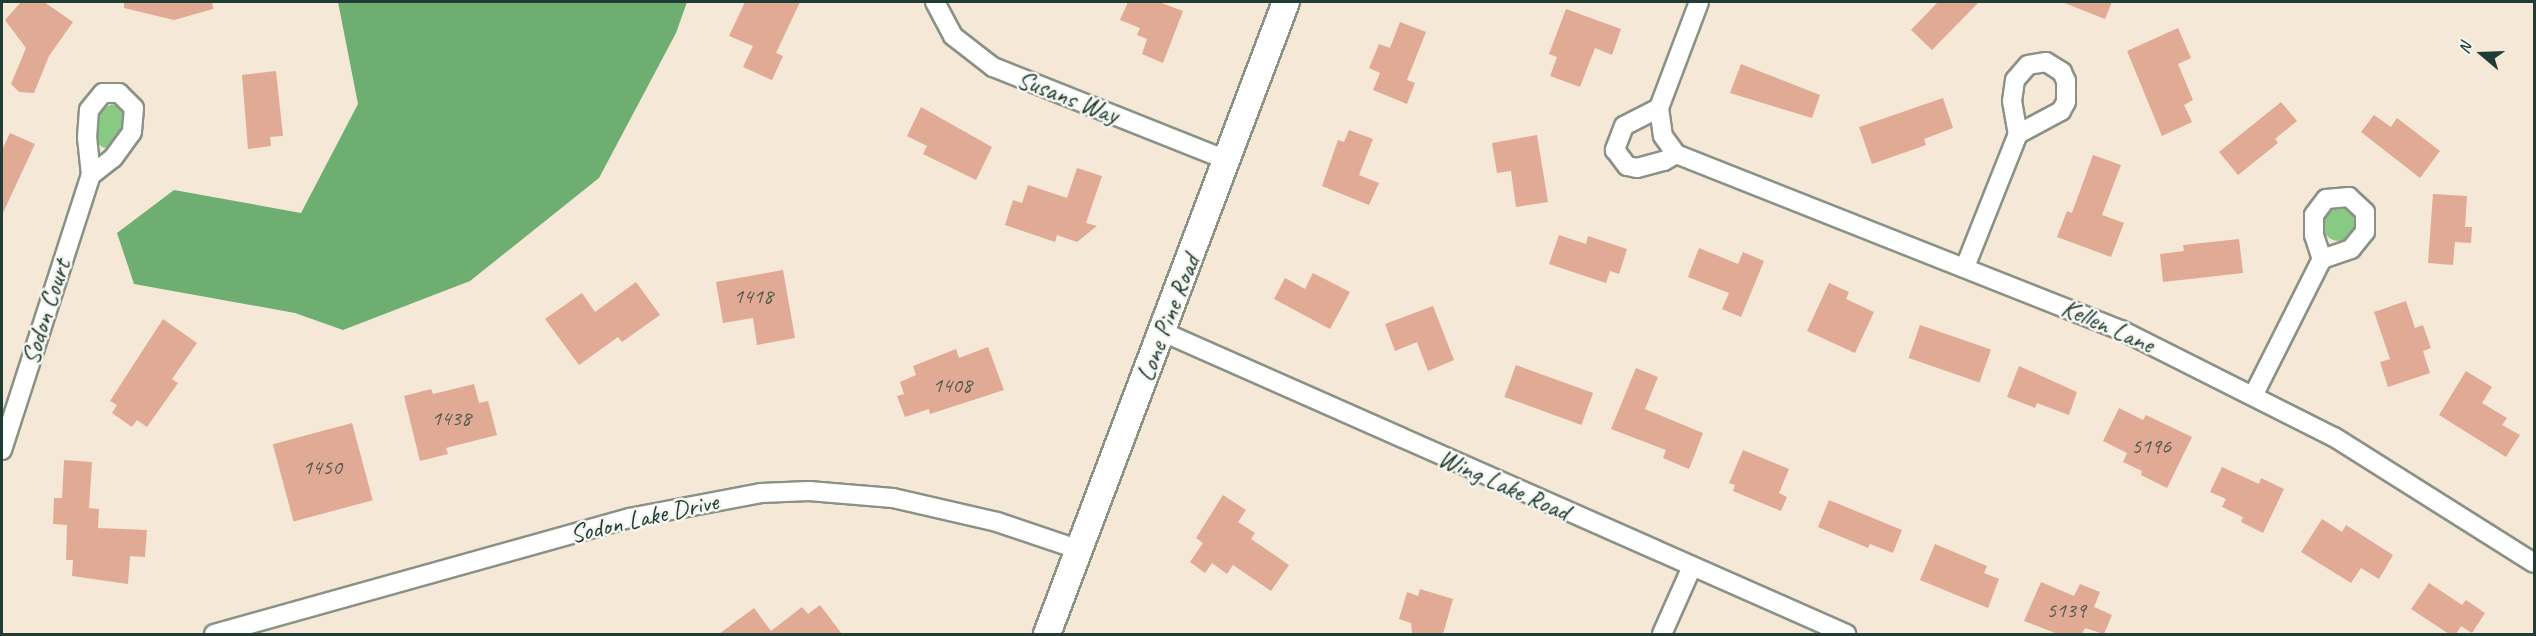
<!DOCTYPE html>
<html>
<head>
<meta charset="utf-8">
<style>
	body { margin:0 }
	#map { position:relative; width:2536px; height:636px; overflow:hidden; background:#f5e8d7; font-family:Caveat,sans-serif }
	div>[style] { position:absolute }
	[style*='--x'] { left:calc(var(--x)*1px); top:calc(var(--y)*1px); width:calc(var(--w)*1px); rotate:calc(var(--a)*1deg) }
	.green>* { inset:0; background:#88ca83 }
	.round { border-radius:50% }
	.forest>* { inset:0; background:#6eae71 }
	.building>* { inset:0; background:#e1aa95; transform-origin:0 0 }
	.roads { filter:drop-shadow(2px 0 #8a9286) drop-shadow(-2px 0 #8a9286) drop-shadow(0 2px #8a9286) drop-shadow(0 -2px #8a9286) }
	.street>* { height:18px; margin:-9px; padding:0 9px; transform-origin:9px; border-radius:9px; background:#fff }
	.secondary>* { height:26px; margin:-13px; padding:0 13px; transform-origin:13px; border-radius:13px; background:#fff }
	span { translate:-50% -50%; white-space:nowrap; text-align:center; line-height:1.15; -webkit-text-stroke:5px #f6f6f2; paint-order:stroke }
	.number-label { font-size:22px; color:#50584c }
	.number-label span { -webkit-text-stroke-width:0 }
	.street-label { font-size:26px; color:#1f3d34 }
	.frame { position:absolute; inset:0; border:3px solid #1f3d34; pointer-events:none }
	.north { position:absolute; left:2452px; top:24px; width:60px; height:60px; -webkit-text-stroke:4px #f6f6f2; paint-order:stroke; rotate:289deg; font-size:16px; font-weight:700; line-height:24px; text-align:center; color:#1f3d34 }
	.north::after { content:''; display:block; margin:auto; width:21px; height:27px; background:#1f3d34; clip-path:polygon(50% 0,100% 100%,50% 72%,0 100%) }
</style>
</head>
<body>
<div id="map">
	<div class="green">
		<div style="clip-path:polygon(112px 104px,121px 108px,125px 121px,112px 145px,104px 148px,99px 145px,96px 121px,101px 110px)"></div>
		<div class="round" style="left:2322px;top:207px;width:34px;height:34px"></div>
	</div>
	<div class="forest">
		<div style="clip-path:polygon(338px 2px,687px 2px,676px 33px,599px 178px,470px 281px,343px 330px,295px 313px,134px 284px,117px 233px,174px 190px,301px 213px,358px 104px)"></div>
	</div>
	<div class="building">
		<div style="clip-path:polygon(21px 2px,44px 2px,73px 22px,49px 56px,34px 93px,19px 92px,11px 84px,26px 48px,5px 20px)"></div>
		<div style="clip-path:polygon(124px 2px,212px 2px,213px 9px,174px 20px,124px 8px)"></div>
		<div style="clip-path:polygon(745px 2px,800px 2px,776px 53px,783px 56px,772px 80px,743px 67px,753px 46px,729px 36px)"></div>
		<div style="clip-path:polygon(1128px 2px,1159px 2px,1183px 11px,1163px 63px,1142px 54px,1147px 39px,1137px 35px,1140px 28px,1120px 20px)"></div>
		<div style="clip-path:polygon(1938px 2px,1979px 2px,1932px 50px,1911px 30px)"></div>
		<div style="clip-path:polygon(2062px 2px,2112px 2px,2105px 19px)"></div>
		<div style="clip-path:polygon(1566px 9px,1621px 29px,1612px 55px,1595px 48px,1580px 87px,1550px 76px,1557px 57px,1549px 54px)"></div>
		<div style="clip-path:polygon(1400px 22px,1426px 32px,1407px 80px,1415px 83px,1407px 104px,1373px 90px,1380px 73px,1369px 68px,1379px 44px,1390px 48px)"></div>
		<div style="clip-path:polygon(2178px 28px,2191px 58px,2178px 64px,2193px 100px,2184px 105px,2192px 122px,2162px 136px,2127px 51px)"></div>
		<div style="clip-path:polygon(1741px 64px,1820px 95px,1812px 118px,1730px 93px)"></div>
		<div style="clip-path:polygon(276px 71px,283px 136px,270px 137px,271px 146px,248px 149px,242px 75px)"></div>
		<div style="clip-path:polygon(1943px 98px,1953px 128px,1924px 139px,1926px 145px,1872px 164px,1859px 127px)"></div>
		<div style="clip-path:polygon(2281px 102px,2297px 121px,2275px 139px,2278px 143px,2238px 175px,2219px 152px)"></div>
		<div style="clip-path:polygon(921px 107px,992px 147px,976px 180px,923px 154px,927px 146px,907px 136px)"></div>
		<div style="clip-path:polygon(2374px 115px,2391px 127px,2397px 118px,2440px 151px,2420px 178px,2361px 132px)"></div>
		<div style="clip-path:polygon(1349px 130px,1373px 139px,1359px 175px,1379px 183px,1369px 205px,1322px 186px,1338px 140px,1344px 142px)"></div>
		<div style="clip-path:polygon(10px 133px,35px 144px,2px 215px,2px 150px)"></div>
		<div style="clip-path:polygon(1537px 135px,1548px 202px,1516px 207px,1511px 171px,1497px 173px,1492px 143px)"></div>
		<div style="clip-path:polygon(2093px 155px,2121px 165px,2102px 215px,2124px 223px,2111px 257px,2057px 237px,2067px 211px,2072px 213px)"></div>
		<div style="clip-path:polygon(1077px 168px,1102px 176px,1086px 223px,1097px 226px,1077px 242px,1057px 235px,1055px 242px,1005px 225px,1013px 200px,1022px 203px,1028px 185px,1067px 198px)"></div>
		<div style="clip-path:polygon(2433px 194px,2467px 196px,2465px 227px,2472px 227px,2471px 243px,2455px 242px,2453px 265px,2428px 263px)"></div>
		<div style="clip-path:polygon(1559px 235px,1586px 244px,1588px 236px,1627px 249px,1619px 274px,1610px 271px,1606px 283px,1549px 264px)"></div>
		<div style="clip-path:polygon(2239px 239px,2243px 273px,2163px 282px,2160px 254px,2184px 251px,2183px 245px)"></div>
		<div style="clip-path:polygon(1699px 248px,1738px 264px,1743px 252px,1764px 261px,1741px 317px,1722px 309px,1729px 293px,1688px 277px)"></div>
		<div style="clip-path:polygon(783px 270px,795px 338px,757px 345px,753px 318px,723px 323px,716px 282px)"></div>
		<div style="clip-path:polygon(1313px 273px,1350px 292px,1330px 329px,1274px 299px,1285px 278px,1305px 289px)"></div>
		<div style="clip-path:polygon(636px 282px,660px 315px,622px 342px,618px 337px,579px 365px,545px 319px,582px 293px,595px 312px)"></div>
		<div style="clip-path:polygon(1829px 283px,1849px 292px,1846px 299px,1874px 312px,1855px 353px,1807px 331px)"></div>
		<div style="clip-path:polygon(2406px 301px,2415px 328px,2423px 325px,2431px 348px,2423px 351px,2430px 373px,2388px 387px,2380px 362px,2390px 359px,2374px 312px)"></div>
		<div style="clip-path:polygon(1433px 306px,1454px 360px,1428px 371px,1417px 342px,1395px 351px,1385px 324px)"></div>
		<div style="clip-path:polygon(163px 319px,197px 343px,172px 379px,178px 383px,147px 427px,137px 420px,132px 427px,112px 413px,117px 405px,110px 401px)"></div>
		<div style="left:1920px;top:325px;width:75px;height:35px;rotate:19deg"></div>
		<div style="clip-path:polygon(988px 347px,1004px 390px,930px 414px,929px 409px,905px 417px,897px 396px,904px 394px,900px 382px,916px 375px,913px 366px,956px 349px,959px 358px)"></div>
		<div style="left:1516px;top:365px;width:82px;height:34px;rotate:20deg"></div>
		<div style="clip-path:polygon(2019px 366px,2077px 392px,2069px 415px,2037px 403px,2035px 408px,2007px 397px)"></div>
		<div style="clip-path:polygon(1636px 368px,1658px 377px,1645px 409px,1703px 433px,1689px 469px,1663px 458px,1666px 450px,1611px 429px)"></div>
		<div style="clip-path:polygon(2466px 371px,2492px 387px,2482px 403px,2507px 418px,2502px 425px,2520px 435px,2506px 457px,2439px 415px)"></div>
		<div style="clip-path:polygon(474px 384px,479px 403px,488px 401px,497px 435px,446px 448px,448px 454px,420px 461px,404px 396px,431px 389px,433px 394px)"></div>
		<div style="clip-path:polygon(2119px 408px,2143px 420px,2146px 415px,2192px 437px,2167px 488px,2141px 475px,2142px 471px,2123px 462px,2127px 453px,2103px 441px)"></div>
		<div style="left:352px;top:423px;width:80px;height:82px;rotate:75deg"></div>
		<div style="clip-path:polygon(1743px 450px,1789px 469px,1779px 493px,1787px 497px,1781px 511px,1733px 491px,1735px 485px,1729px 483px)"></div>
		<div style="clip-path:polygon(64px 460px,92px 462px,89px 508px,99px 509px,98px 528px,147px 530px,145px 557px,130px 556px,128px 584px,72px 576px,73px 560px,66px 560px,67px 525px,53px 524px,54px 498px,62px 498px)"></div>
		<div style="clip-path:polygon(2222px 467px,2259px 484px,2261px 478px,2284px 489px,2263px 533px,2241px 522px,2243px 517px,2222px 507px,2226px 499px,2210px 492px)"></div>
		<div style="clip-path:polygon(1223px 495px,1246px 510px,1238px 522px,1255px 533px,1251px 539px,1289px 565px,1271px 591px,1233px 565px,1227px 574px,1212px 563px,1205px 573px,1190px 562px,1203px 543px,1196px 538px)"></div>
		<div style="clip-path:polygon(1829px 500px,1902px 530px,1893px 553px,1870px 544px,1868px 548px,1818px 527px)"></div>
		<div style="clip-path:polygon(2322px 519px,2342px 532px,2346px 525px,2393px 555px,2379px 579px,2361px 568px,2351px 583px,2301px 552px)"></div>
		<div style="clip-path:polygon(1935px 544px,1987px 566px,1984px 573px,1999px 579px,1988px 608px,1920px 580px)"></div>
		<div style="clip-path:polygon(2041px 582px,2074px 596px,2080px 584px,2100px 592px,2094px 607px,2112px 615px,2104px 634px,2085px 628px,2082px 634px,2058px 634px,2024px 621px)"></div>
		<div style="clip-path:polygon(2429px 583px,2462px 605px,2466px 600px,2485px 613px,2472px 633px,2461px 626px,2456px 634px,2449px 634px,2411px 609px)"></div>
		<div style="clip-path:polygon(1420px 589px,1453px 599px,1443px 634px,1412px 634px,1411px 623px,1399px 619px,1407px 592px,1418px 596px)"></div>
		<div style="clip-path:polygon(820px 605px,842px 634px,719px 634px,754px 608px,771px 631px,802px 607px,808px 614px)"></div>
	</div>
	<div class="roads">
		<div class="street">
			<div style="--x:935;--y:2;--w:38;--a:62"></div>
			<div style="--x:953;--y:36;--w:51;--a:37.8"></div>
			<div style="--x:993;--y:67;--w:252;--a:21.7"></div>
			<div style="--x:1699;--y:2;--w:113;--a:110.7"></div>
			<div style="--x:1659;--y:108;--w:28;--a:82"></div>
			<div style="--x:1663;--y:136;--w:22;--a:54"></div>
			<div style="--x:1676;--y:154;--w:479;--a:21.6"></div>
			<div style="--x:2121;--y:330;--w:238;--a:26.7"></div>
			<div style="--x:2334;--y:437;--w:236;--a:32.2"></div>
			<div style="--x:1659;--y:108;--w:39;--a:153"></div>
			<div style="--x:1624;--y:126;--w:26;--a:111"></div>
			<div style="--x:1615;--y:150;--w:20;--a:53"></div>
			<div style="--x:1627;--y:166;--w:10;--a:11"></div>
			<div style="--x:1637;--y:168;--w:28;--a:-15"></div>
			<div style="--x:1664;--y:161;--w:14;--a:-30"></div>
			<div style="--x:1965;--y:267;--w:143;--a:-68.3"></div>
			<div style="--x:2018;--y:134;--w:49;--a:-28.1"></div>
			<div style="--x:2061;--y:111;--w:10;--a:-61"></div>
			<div style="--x:2066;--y:102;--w:21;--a:-90"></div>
			<div style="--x:2066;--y:81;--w:10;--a:-114"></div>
			<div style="--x:2062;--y:72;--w:19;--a:-148"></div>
			<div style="--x:2046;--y:62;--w:18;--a:171"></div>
			<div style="--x:2028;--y:65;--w:20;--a:131"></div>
			<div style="--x:2015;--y:80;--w:21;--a:98"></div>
			<div style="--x:2012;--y:101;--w:34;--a:80"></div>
			<div style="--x:1163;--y:332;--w:747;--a:23.85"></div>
			<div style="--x:2254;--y:394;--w:151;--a:-63.3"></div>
			<div style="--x:2322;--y:259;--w:31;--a:-19"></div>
			<div style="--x:2351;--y:249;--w:22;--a:-51"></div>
			<div style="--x:2365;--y:232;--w:20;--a:-90"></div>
			<div style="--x:2365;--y:212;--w:22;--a:-137"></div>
			<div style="--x:2349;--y:197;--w:23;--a:175"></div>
			<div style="--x:2326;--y:199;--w:20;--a:127"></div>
			<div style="--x:2314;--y:215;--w:20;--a:90"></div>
			<div style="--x:2314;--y:235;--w:25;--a:72"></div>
			<div style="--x:2;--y:450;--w:289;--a:-72.1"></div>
			<div style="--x:91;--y:175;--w:37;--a:-96"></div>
			<div style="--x:87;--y:138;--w:28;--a:-86"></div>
			<div style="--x:89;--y:110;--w:22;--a:-51"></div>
			<div style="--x:103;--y:93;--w:16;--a:0"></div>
			<div style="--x:119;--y:93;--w:21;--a:45"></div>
			<div style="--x:134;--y:108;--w:24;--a:95"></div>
			<div style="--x:132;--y:132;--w:32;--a:126"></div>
			<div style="--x:113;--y:158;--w:28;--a:142"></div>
			<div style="--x:214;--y:634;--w:431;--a:-15.6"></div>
			<div style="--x:629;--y:518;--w:134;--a:-10.7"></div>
			<div style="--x:761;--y:493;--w:48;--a:-2.4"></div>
			<div style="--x:809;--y:491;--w:84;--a:4.8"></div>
			<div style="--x:893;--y:498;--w:107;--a:13"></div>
			<div style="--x:997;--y:522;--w:88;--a:18.6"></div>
			<div style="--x:1662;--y:634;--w:71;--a:-66"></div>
		</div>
		<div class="secondary">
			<div style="--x:1047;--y:634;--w:676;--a:-69.29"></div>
		</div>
	</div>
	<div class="number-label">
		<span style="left:753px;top:297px">1418</span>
		<span style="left:952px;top:386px">1408</span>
		<span style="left:451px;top:419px">1438</span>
		<span style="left:2151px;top:447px">5196</span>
		<span style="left:322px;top:468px">1450</span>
		<span style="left:2066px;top:611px">5139</span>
	</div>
	<div class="street-label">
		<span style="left:1068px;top:97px;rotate:21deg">Susans Way</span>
		<span style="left:46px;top:312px;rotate:-72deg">Sodon Court</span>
		<span style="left:1168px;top:318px;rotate:-69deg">Lone Pine Road</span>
		<span style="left:2108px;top:326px;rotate:24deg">Kellen Lane</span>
		<span style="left:1504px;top:485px;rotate:24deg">Wing Lake Road</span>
		<span style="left:644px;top:518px;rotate:-13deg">Sodon Lake Drive</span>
	</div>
	<div class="frame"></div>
	<div class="north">N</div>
</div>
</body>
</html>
